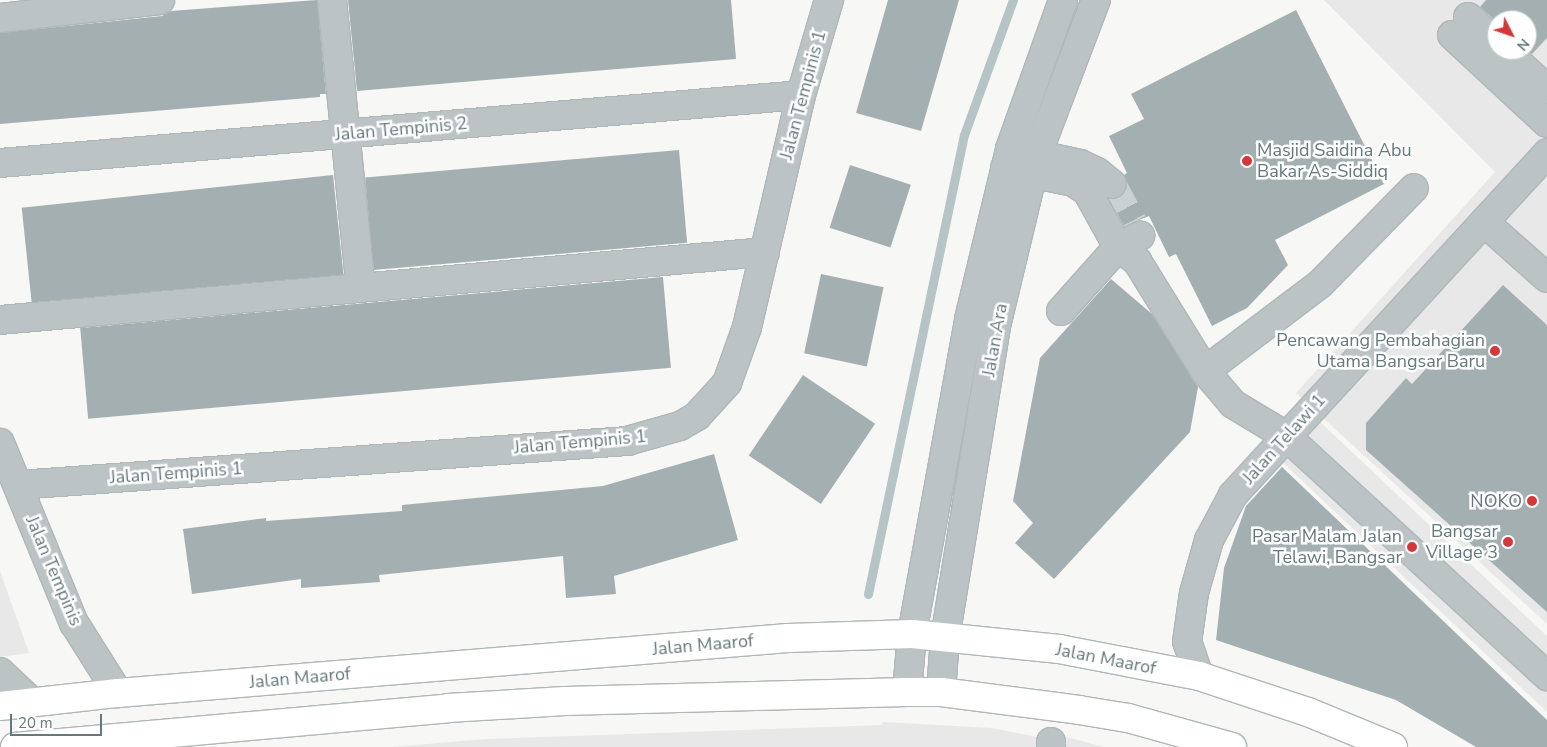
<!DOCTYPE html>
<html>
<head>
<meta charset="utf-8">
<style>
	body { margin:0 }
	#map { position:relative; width:1547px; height:747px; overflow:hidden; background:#f7f7f5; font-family:"Nunito Sans",sans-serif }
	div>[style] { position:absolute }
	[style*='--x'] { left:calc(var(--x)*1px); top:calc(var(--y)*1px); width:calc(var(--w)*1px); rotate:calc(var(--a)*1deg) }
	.built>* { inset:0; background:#e8e8e8 }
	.stream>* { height:9px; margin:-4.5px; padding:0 4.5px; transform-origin:4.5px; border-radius:4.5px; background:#b5c4c5 }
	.building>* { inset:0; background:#a4afb1; transform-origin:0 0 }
	.minor-tunnel>* { height:28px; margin-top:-14px; transform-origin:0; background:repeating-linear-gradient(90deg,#cbd1d1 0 28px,transparent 0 42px) }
	.roads { filter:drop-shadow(1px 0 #b0b7b9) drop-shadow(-1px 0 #b0b7b9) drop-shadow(0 1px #b0b7b9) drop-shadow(0 -1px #b0b7b9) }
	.minor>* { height:28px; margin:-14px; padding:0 14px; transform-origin:14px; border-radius:14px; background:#bcc3c4 }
	.major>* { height:28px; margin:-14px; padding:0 14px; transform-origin:14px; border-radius:14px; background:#fff }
	.dots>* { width:14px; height:14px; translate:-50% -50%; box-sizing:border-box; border:2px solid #fff; border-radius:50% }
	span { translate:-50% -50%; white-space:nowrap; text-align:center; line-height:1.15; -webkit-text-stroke:5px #fff; paint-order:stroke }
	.street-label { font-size:18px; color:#65797d }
	.poi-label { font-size:18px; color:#65797d }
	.left { translate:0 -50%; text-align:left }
	.right { translate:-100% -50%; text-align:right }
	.north { position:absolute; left:1487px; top:10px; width:50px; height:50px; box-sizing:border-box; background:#fff; border:1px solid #c1c9cb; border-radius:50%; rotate:131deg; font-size:14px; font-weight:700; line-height:20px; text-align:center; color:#65797d }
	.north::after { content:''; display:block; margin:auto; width:18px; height:22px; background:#d3393b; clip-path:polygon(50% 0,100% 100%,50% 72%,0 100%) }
	.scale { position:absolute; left:10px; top:714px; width:92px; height:22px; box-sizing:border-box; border:2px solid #65797d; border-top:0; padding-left:6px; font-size:15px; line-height:18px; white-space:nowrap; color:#65797d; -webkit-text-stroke:4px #fff; paint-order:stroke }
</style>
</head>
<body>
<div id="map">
	<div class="built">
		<div style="clip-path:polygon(evenodd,1324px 0,1547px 0,1547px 624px,1296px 393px,1495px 172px,1324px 0,1497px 20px,1527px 20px,1527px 50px,1497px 50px,1497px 20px)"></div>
		<div style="clip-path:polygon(1316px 418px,1547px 636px,1547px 712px,1278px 458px)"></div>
		<div style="clip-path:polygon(0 571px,29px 653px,0 657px)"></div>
		<div style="clip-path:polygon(883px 722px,992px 728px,1042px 738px,1040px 747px,392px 747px,486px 739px,882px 725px)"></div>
		<div style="clip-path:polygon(1067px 737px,1103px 747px,1065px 747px)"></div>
	</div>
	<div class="stream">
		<div style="--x:868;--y:594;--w:469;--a:-78.2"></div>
		<div style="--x:964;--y:135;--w:144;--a:-70.1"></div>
	</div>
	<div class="building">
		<div style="clip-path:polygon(317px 0,326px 94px,320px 94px,320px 97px,0 124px,0 33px,162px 16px,171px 11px)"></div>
		<div style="clip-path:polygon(348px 0,731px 0,736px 59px,357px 91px)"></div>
		<div style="clip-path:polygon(888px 0,959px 0,921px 131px,856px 113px)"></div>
		<div style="clip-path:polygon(1486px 0,1547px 0,1547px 38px,1532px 54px,1527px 50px,1527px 20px,1497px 22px,1480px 7px)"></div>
		<div style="clip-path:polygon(1296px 10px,1384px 184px,1275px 240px,1288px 265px,1247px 308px,1212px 326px,1176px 254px,1169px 257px,1149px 216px,1124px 226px,1109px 199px,1124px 193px,1127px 186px,1124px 175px,1127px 173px,1109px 136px,1144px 119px,1131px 94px)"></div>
		<div style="left:679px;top:150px;width:93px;height:315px;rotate:85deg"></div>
		<div style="left:850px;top:165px;width:64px;height:66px;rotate:18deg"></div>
		<div style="left:333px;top:175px;width:100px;height:313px;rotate:84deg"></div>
		<div style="left:821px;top:274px;width:64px;height:81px;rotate:12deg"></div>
		<div style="left:663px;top:277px;width:91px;height:585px;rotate:85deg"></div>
		<div style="clip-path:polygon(1111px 279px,1152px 314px,1198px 387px,1190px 432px,1054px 579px,1015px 543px,1033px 523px,1013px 501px,1040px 358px)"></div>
		<div style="clip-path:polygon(1503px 285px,1547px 325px,1547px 612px,1366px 450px,1366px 423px,1406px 378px,1412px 384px)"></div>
		<div style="left:803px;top:375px;width:87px;height:97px;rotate:34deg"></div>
		<div style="clip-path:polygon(714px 454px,738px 540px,614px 576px,616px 594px,566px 598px,563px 556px,379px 575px,380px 582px,301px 588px,301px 579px,192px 594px,183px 529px,266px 518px,266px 521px,402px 511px,402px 505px,603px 486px)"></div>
		<div style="clip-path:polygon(1282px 467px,1547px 720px,1547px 747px,1476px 747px,1396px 700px,1216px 640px,1224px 568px,1246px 506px)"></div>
	</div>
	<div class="minor-tunnel">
		<div style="--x:1112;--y:184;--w:44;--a:61.7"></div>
	</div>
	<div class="roads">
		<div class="minor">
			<div style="--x:332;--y:0;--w:289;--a:84.3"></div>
			<div style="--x:1468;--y:17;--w:39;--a:42"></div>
			<div style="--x:0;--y:18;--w:161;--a:-6.4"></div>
			<div style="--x:1452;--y:35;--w:129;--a:42.8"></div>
			<div style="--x:1504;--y:50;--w:58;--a:42.2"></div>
			<div style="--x:1048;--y:157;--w:33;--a:12"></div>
			<div style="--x:1080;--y:164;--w:19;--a:25"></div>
			<div style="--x:1097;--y:172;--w:19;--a:39"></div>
			<div style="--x:0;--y:163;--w:804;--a:-4.85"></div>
			<div style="--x:1005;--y:168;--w:69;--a:11.6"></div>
			<div style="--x:1073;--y:182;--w:17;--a:33"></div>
			<div style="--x:1087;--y:191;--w:64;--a:61"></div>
			<div style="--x:1118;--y:247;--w:24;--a:36"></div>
			<div style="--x:1137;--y:261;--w:129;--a:58.3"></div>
			<div style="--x:1205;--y:371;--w:43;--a:49.7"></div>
			<div style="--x:1233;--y:404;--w:62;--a:31.1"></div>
			<div style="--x:1286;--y:436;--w:355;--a:42.6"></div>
			<div style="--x:1484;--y:222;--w:84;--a:41.6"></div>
			<div style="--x:1061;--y:311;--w:86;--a:-48.3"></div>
			<div style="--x:1118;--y:247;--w:25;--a:-27"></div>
			<div style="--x:0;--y:320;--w:768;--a:-5.08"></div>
			<div style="--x:1205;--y:371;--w:144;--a:-37.1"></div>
			<div style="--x:1320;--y:284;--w:134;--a:-45.6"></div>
			<div style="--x:0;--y:443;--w:195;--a:67.7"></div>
			<div style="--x:74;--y:623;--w:83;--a:57.8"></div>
			<div style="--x:18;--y:485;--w:611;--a:-4.13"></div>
			<div style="--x:627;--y:441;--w:55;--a:-15.8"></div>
			<div style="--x:680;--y:426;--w:20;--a:-30"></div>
			<div style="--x:697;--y:416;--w:45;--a:-47.7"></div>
			<div style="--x:727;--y:383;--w:59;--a:-70.3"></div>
			<div style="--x:747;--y:327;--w:238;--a:-76.9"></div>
			<div style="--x:801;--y:95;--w:99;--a:-73.6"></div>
			<div style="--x:0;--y:672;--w:44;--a:43.2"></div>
			<div style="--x:1199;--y:676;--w:36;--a:-109"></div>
			<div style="--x:1187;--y:642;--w:49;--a:-81.9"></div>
			<div style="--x:1194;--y:593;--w:55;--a:-74.2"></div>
			<div style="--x:1209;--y:540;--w:51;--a:-61.9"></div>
			<div style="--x:1233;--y:495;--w:464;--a:-47.4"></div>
			<div style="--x:907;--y:692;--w:58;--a:-85.1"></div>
			<div style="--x:912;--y:634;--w:320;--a:-79.7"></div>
			<div style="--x:969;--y:319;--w:175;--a:-76.4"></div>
			<div style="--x:1010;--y:149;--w:158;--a:-70.4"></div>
			<div style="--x:941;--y:692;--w:54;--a:-85.8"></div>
			<div style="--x:945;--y:638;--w:320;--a:-80.7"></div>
			<div style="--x:997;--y:322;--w:172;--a:-76.5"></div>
			<div style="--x:1037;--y:155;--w:166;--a:-69.2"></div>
			<div style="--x:1051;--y:747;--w:5;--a:-90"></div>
		</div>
		<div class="major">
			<div style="--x:0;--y:706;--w:119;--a:-6.3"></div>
			<div style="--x:118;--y:693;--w:672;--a:-4.69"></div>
			<div style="--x:788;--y:638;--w:124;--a:-1.8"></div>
			<div style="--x:912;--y:634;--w:148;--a:5.8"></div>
			<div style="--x:1059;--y:649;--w:143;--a:10.9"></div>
			<div style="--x:1199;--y:676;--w:115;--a:18.3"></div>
			<div style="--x:1308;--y:712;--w:92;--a:22.4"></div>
			<div style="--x:15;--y:747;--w:435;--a:-5.1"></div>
			<div style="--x:448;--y:708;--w:117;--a:-3.4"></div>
			<div style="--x:565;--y:701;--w:342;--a:-1.5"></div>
			<div style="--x:907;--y:692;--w:34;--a:0"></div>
			<div style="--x:941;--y:692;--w:139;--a:7.4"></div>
			<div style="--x:1079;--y:710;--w:50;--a:9.3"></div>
			<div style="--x:1128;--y:718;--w:108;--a:15.6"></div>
		</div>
	</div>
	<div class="dots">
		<div style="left:1247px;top:161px;background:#d3393b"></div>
		<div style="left:1495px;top:351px;background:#d3393b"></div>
		<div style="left:1532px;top:501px;background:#d3393b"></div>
		<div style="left:1508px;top:542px;background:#d3393b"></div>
		<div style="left:1412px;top:547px;background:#d3393b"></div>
	</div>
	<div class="street-label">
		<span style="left:803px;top:95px;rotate:-75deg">Jalan Tempinis 1</span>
		<span style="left:401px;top:129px;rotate:-5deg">Jalan Tempinis 2</span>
		<span style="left:995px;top:340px;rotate:-80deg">Jalan Ara</span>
		<span style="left:1284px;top:439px;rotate:-48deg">Jalan Telawi 1</span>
		<span style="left:580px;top:442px;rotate:-5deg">Jalan Tempinis 1</span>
		<span style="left:176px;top:473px;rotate:-4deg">Jalan Tempinis 1</span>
		<span style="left:54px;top:571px;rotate:67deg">Jalan Tempinis</span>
		<span style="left:703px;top:645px;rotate:-5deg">Jalan Maarof</span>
		<span style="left:1106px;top:659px;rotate:11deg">Jalan Maarof</span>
		<span style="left:300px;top:678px;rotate:-5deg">Jalan Maarof</span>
	</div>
	<div class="poi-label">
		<span class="left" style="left:1257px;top:161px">Masjid Saidina Abu<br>Bakar As-Siddiq</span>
		<span class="right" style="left:1485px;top:351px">Pencawang Pembahagian<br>Utama Bangsar Baru</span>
		<span class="right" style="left:1522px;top:501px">NOKO</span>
		<span class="right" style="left:1498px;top:542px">Bangsar<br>Village 3</span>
		<span class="right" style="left:1402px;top:547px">Pasar Malam Jalan<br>Telawi, Bangsar</span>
	</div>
	<div class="north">N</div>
	<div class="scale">20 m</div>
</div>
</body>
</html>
